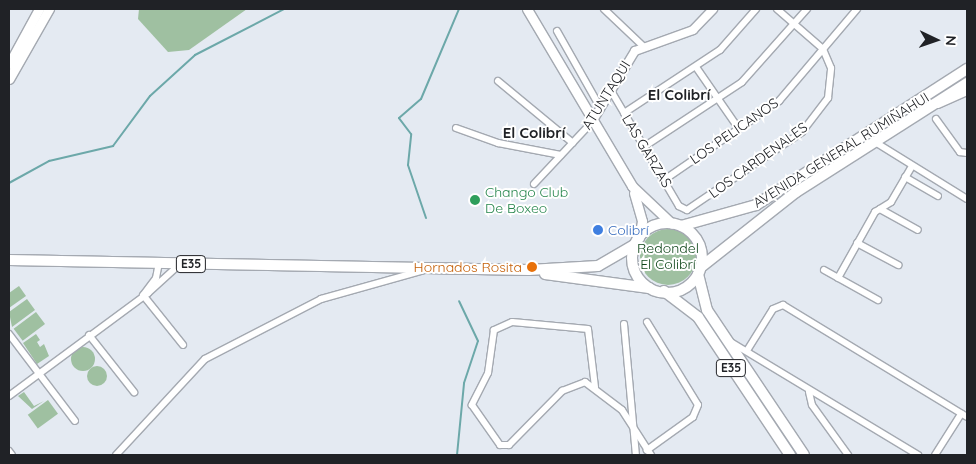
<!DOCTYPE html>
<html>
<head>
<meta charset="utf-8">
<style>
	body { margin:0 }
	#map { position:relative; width:976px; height:464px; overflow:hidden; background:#e4eaf2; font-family:Quicksand,sans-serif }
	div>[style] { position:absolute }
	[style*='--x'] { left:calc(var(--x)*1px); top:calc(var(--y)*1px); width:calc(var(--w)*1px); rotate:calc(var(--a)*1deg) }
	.green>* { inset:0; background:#9fc0a1; transform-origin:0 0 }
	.round { border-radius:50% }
	.stream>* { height:2px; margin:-1px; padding:0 1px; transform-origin:1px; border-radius:1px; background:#6ca8a9 }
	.roads { filter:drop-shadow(1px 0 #a4a9b1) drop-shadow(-1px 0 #a4a9b1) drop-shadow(0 1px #a4a9b1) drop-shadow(0 -1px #a4a9b1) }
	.minor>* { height:6px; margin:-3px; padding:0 3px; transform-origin:3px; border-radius:3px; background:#fff }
	.tertiary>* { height:8px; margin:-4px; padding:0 4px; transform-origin:4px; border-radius:4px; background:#fff }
	.secondary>* { height:9px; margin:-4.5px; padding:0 4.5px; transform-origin:4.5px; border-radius:4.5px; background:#fff }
	.trunk>* { height:10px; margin:-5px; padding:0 5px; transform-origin:5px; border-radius:5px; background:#fff }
	.trunk>.ring { margin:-5px; padding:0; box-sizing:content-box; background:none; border:10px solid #fff; border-radius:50% }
	.dots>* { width:14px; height:14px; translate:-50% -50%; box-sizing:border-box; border:2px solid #fff; border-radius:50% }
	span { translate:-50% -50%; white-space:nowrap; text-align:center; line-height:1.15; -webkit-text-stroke:4px #fff; paint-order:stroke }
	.shield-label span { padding:1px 4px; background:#fff; border:1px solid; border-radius:4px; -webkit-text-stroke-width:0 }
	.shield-label { font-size:12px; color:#202226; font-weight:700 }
	.street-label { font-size:14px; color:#202226 }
	.leisure-label { font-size:14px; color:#27864d }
	.left { translate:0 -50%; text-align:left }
	.shop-label { font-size:14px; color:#366cbe }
	.park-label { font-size:14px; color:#10471b }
	.food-label { font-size:14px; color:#c56008 }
	.right { translate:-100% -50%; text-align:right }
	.neighbourhood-label { font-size:15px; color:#202226; font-weight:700 }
	.frame { position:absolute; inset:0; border:10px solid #202226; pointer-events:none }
	.north { position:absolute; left:911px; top:15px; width:50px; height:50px; -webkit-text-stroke:4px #fff; paint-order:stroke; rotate:93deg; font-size:14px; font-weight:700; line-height:20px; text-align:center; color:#202226 }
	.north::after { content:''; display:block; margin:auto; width:18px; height:22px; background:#202226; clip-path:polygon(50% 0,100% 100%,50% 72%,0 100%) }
</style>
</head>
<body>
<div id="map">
	<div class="green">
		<div style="clip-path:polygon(139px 9px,247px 9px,189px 50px,168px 52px,138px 19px)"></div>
		<div class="round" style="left:640px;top:229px;width:56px;height:56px"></div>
		<div style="clip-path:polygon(19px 286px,26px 296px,9px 308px,9px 293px)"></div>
		<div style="clip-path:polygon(27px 299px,35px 310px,12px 327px,9px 312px)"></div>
		<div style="left:36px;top:312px;width:15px;height:28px;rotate:53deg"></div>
		<div style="clip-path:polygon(36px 334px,40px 340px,37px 342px,40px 347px,44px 344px,49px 356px,37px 364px,23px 343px)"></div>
		<div class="round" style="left:71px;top:347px;width:24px;height:24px"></div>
		<div class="round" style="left:87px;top:366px;width:20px;height:20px"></div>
		<div style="clip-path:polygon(24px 392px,34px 406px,44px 401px,32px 409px,18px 396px)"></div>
		<div style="left:48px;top:400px;width:17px;height:25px;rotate:54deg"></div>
	</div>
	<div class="stream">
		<div style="--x:9;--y:183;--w:46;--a:-28.8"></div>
		<div style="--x:49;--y:161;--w:66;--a:-13.2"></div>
		<div style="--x:113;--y:146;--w:62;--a:-53.5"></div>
		<div style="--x:150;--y:96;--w:61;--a:-42.3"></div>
		<div style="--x:195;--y:55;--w:100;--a:-27.3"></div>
		<div style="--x:426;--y:218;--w:56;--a:-108.8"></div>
		<div style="--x:408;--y:165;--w:31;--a:-84"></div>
		<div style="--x:411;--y:134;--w:20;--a:-127"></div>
		<div style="--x:399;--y:118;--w:29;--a:-41"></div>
		<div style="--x:421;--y:99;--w:98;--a:-67.1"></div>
		<div style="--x:457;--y:455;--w:72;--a:-84.4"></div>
		<div style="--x:464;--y:383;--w:44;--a:-71.6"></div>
		<div style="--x:478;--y:341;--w:44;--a:-115.4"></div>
	</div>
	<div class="roads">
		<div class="minor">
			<div style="--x:604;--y:9;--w:55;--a:43.5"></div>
			<div style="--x:557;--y:31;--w:87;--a:60.5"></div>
			<div style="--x:696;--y:67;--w:75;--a:55.3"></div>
			<div style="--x:498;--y:81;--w:97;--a:39.6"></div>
			<div style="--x:610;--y:89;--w:136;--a:59.5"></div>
			<div style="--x:679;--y:206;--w:9;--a:27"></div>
			<div style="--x:687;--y:210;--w:139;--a:-34.1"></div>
			<div style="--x:802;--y:132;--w:43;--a:-52.6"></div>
			<div style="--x:828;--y:98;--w:30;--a:-84"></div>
			<div style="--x:831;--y:68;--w:21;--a:-113"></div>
			<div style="--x:823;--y:49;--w:61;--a:-139"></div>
			<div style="--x:938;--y:105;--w:32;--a:-24"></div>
			<div style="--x:624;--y:113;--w:115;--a:-33.3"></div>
			<div style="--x:720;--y:50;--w:55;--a:-48.7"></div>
			<div style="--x:936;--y:119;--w:41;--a:54"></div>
			<div style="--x:960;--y:152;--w:7;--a:8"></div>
			<div style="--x:456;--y:128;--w:45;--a:19.7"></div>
			<div style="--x:498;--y:143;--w:64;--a:10.8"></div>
			<div style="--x:875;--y:142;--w:108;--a:31.8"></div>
			<div style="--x:645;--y:146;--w:116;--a:-33.4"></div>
			<div style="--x:742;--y:82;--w:98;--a:-48.3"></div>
			<div style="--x:905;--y:177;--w:38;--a:30"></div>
			<div style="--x:664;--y:180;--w:140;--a:-34.5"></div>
			<div style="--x:779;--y:101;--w:121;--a:-49.7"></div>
			<div style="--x:534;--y:184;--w:85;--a:-46.9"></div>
			<div style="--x:880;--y:209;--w:43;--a:28.9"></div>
			<div style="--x:857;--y:243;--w:47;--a:28.2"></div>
			<div style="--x:824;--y:270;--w:62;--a:29.1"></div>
			<div style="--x:838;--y:278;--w:76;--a:-60.7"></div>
			<div style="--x:875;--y:212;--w:19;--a:-32"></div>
			<div style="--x:891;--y:202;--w:42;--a:-59.7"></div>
			<div style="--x:144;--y:294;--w:20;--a:-53"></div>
			<div style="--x:156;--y:278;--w:15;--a:-79"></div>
			<div style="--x:143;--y:295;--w:64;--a:51.3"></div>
			<div style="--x:647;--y:322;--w:97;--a:58.4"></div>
			<div style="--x:698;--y:405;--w:13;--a:113"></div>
			<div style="--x:693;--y:417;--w:57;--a:144.3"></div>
			<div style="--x:624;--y:324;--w:132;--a:84.8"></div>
			<div style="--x:9;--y:334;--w:109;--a:52.8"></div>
			<div style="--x:89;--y:335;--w:73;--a:51.7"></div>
			<div style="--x:729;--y:341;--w:221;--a:31.1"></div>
			<div style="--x:748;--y:349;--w:47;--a:-58"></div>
			<div style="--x:773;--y:309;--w:11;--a:-22"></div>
			<div style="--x:783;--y:305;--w:215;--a:31.3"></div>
			<div style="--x:595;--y:387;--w:58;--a:-96.9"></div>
			<div style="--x:588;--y:329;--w:76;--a:-174.7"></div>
			<div style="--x:512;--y:322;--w:20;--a:156"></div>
			<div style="--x:494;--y:330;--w:43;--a:97.9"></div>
			<div style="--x:488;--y:373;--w:36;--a:117"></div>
			<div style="--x:472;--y:405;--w:49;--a:55"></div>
			<div style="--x:500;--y:445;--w:9;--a:0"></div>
			<div style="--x:509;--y:445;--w:76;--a:-45.5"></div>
			<div style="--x:562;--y:391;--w:25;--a:-21"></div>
			<div style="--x:585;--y:382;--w:46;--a:37.1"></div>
			<div style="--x:622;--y:410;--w:54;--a:57.2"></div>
			<div style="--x:809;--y:392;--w:13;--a:77"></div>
			<div style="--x:812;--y:405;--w:62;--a:54.2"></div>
			<div style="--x:9;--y:396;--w:173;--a:-36.5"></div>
			<div style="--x:148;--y:293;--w:43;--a:-42.2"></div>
			<div style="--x:9;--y:451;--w:5;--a:53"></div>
			<div style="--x:116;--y:455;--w:131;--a:-47.2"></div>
			<div style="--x:205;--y:359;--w:131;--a:-27.3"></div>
			<div style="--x:321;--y:299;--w:108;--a:-15.6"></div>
			<div style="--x:935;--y:455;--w:49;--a:-57.6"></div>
		</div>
		<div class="tertiary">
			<div style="--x:592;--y:122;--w:83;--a:-58.8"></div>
			<div style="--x:635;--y:51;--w:62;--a:-19.9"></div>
			<div style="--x:693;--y:30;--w:29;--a:-46"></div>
		</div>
		<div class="secondary">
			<div style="--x:527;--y:9;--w:206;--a:59.3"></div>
			<div style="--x:632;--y:186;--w:55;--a:43.5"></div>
			<div style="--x:9;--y:64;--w:63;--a:-61.4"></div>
			<div style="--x:9;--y:79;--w:81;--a:-60.3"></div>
			<div style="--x:634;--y:193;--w:29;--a:74"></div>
			<div style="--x:642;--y:221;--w:17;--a:100"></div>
		</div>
		<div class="trunk">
			<div class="ring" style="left:632px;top:223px;width:60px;height:60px"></div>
			<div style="--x:681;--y:226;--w:78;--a:-15.6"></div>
			<div style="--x:756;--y:205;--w:251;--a:-32.8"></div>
			<div style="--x:9;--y:260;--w:520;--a:1.1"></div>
			<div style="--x:529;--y:270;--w:69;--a:-3.3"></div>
			<div style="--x:598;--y:266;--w:44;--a:-30.1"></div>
			<div style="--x:701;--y:267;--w:121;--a:-38.3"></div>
			<div style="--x:796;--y:192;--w:203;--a:-32.5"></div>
			<div style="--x:545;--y:274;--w:105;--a:7.7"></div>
			<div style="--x:698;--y:274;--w:37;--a:76"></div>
			<div style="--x:707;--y:310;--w:174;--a:56.2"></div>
			<div style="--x:664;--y:291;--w:43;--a:37.4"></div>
			<div style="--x:698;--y:317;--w:166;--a:56.3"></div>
		</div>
	</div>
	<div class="dots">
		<div style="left:475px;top:200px;background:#2e9e5b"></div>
		<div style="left:598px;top:230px;background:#3f7fe0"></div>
		<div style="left:532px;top:267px;background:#e8710a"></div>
	</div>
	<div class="shield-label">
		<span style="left:191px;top:264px">E35</span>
		<span style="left:731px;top:368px">E35</span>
	</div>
	<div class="street-label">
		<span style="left:606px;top:95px;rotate:-58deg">ATUNTAQUI</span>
		<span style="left:734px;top:131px;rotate:-35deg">LOS PELICANOS</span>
		<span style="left:841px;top:150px;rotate:-32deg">AVENIDA GENERAL RUMIÑAHUI</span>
		<span style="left:647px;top:151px;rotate:59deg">LAS GARZAS</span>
		<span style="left:758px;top:160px;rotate:-36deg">LOS CARDENALES</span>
	</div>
	<div class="leisure-label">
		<span class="left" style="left:485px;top:200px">Chango Club<br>De Boxeo</span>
	</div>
	<div class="shop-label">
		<span class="left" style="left:608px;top:230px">Colibrí</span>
	</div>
	<div class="park-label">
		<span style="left:668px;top:256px">Redondel<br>El Colibrí</span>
	</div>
	<div class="food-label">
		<span class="right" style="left:522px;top:267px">Hornados Rosita</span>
	</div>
	<div class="neighbourhood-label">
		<span style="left:679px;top:95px">El Colibrí</span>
		<span style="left:534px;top:133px">El Colibrí</span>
	</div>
	<div class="frame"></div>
	<div class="north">N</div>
</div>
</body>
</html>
